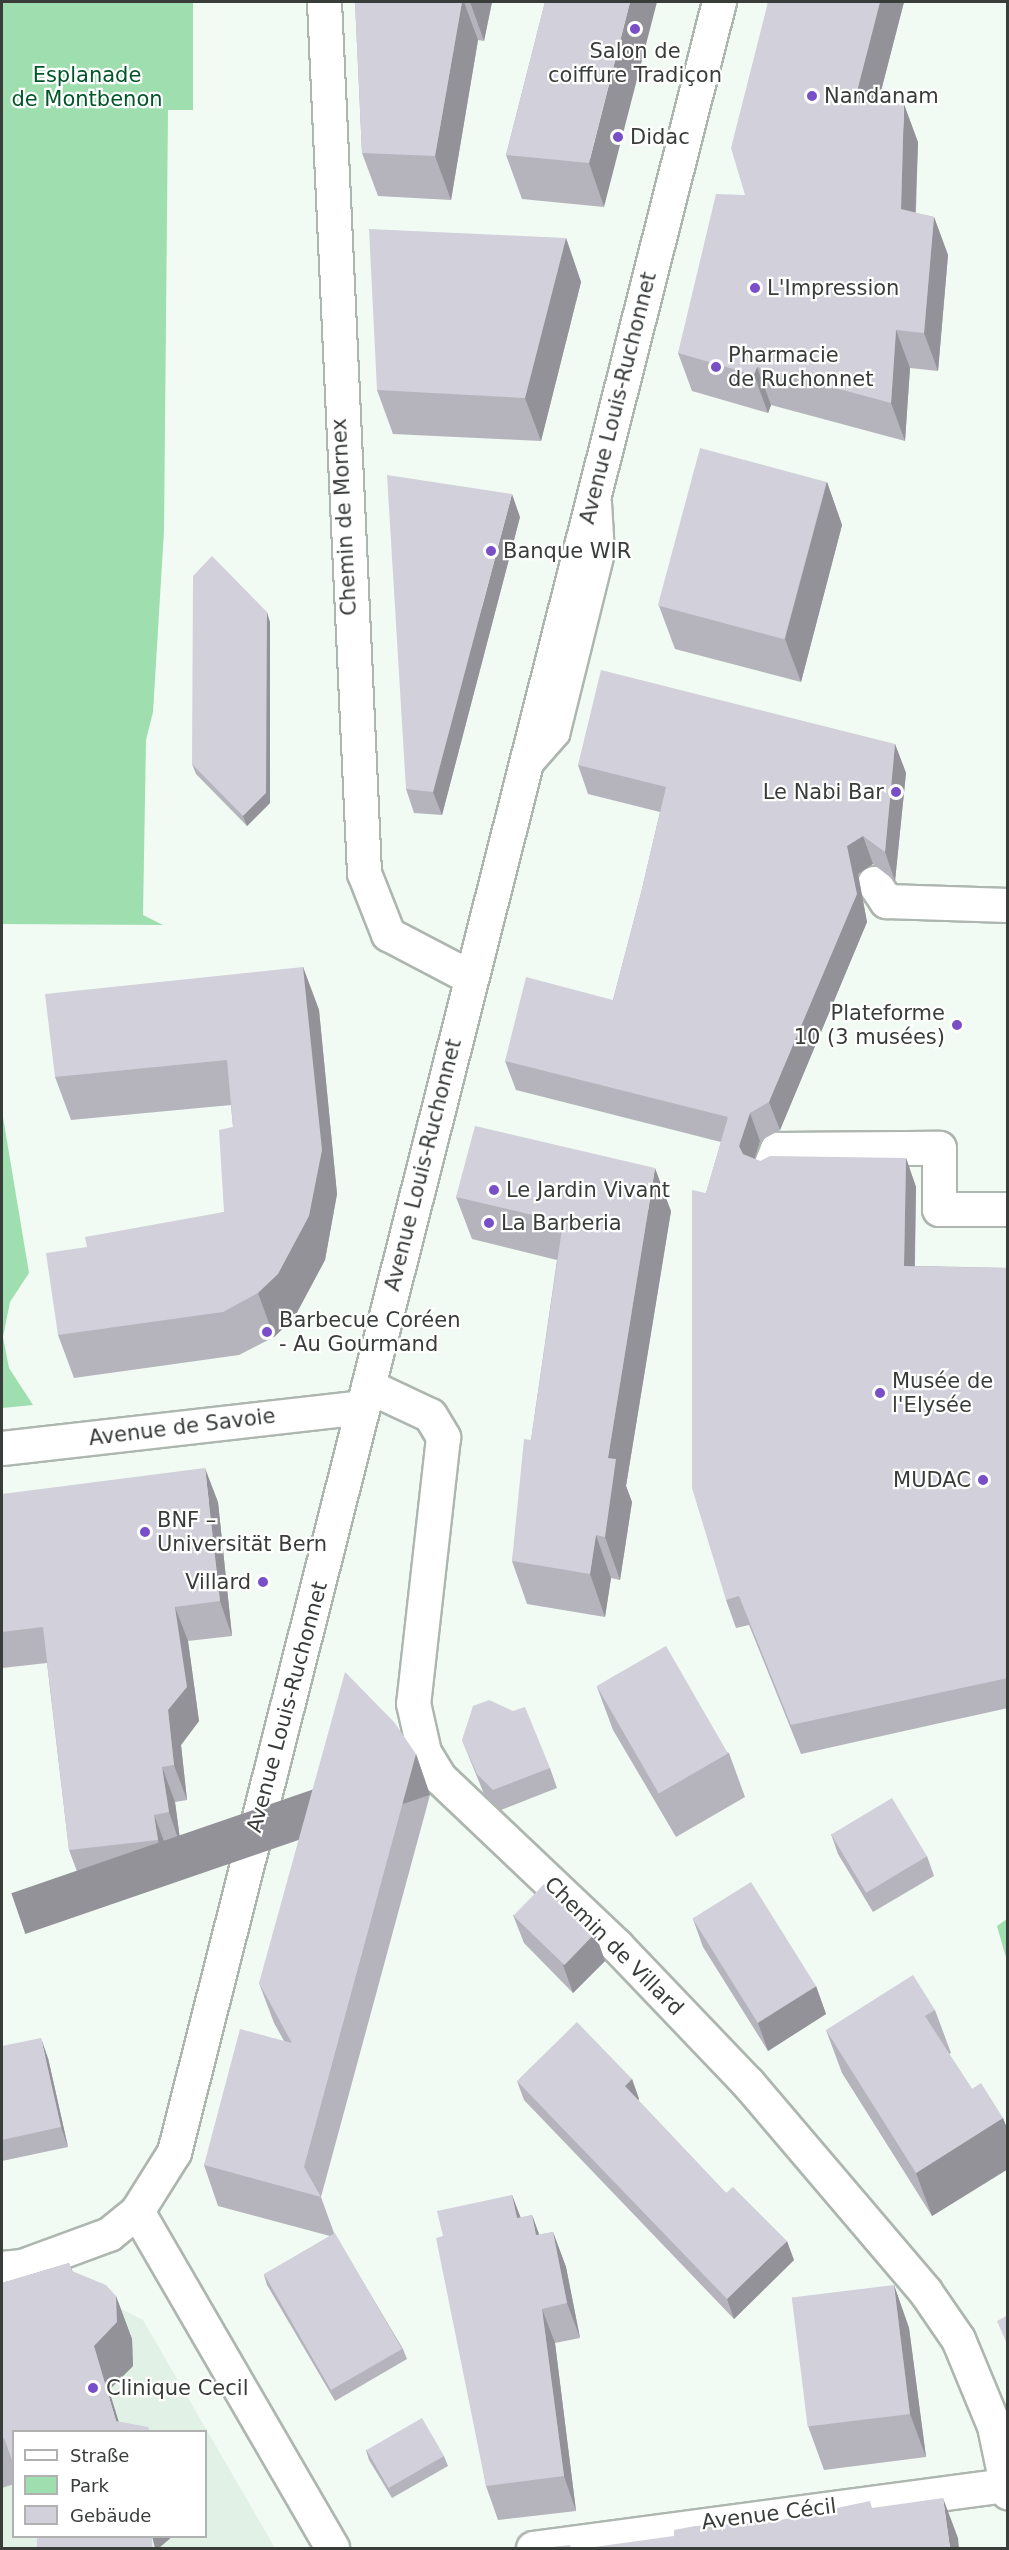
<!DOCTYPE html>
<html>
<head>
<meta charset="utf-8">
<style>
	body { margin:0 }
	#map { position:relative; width:1009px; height:2550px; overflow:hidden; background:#f1fbf3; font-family:"DejaVu Sans",sans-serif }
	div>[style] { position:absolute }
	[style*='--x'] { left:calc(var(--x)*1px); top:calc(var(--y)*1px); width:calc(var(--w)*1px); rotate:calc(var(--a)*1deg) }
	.built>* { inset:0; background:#e1f1e5 }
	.green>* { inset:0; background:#9edeaf }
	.roads { filter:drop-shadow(2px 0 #adb6af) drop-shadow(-2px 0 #adb6af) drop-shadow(0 2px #adb6af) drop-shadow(0 -2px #adb6af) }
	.lane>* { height:20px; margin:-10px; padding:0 10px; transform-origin:10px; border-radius:10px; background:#fff }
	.street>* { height:33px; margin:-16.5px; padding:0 16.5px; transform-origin:16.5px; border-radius:16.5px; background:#fff }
	.secondary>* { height:33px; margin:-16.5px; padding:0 16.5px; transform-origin:16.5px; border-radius:16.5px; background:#fff }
	.wall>* { inset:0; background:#b5b3bc }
	.shaded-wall>* { inset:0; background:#939299; transform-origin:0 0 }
	.building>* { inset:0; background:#d2d0db; transform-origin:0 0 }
	.dots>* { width:16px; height:16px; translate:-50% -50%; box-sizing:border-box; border:3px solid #fff; border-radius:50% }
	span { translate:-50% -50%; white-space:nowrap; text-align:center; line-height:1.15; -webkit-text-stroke:4.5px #fff; paint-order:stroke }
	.poi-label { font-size:21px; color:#393d3a }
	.left { translate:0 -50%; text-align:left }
	.right { translate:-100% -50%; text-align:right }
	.park-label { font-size:21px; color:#005629 }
	.street-label { font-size:21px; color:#393d3a }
	.frame { position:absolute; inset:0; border:3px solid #393d3a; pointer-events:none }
	.legend { position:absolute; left:12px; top:2430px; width:195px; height:108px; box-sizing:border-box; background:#fff; border:2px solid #b0b1b0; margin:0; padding:8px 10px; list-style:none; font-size:18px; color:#393d3a }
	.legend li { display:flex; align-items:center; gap:12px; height:30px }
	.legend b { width:30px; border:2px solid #b0b1b0 }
</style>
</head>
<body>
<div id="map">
	<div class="built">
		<div style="clip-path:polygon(evenodd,92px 2294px,143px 2320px,275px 2548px,2px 2548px,2px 2311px,92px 2294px,14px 2432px,206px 2432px,206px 2536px,14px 2536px,14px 2432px)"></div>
	</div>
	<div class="green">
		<div style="clip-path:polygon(2px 2px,193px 2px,193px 110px,168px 110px,164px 531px,153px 712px,146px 740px,143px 915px,163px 925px,2px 924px)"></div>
		<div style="clip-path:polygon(2px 1111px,29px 1273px,10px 1302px,3px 1337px,9px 1368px,33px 1405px,2px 1408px)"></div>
		<div style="clip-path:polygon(1007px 1919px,1007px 1961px,997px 1926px)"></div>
	</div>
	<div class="roads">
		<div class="lane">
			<div style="--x:531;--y:767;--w:43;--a:-48.8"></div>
			<div style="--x:559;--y:735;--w:187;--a:-76.1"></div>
			<div style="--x:604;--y:553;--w:50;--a:-93.4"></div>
		</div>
		<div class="street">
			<div style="--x:324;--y:2;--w:872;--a:87.37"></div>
			<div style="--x:364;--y:873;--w:66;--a:68.5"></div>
			<div style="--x:388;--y:934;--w:93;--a:27.7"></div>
			<div style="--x:874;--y:883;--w:22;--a:56"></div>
			<div style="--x:886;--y:901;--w:122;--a:1.9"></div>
			<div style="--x:768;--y:1171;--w:24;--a:-68"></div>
			<div style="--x:777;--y:1149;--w:162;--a:-0.4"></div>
			<div style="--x:939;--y:1148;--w:61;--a:90"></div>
			<div style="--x:939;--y:1209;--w:69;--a:0"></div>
			<div style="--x:368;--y:1386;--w:68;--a:25.1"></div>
			<div style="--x:430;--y:1415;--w:26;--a:59"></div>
			<div style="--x:443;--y:1437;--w:268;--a:96.4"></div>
			<div style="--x:413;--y:1703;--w:50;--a:77.3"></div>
			<div style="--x:424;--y:1752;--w:29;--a:59"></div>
			<div style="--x:439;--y:1777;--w:245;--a:43.5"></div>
			<div style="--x:617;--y:1946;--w:190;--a:46.3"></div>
			<div style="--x:748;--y:2083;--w:273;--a:49.6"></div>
			<div style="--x:925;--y:2291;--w:58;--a:55.5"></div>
			<div style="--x:958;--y:2339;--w:94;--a:67.5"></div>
			<div style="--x:994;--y:2426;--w:68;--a:78.2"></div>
			<div style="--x:533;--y:2548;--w:478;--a:-7.6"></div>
		</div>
		<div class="secondary">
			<div style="--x:2;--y:1448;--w:362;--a:-6.5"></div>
			<div style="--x:137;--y:2211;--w:389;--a:59.9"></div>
			<div style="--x:2;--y:2268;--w:20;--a:-6"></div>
			<div style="--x:22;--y:2266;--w:93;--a:-20.2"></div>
			<div style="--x:109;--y:2234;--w:36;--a:-39"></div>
			<div style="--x:137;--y:2211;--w:70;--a:-57.9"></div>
			<div style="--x:174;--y:2152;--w:2218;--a:-75.78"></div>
		</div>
	</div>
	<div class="wall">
		<div style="clip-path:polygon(355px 2px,492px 2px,484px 41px,478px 40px,451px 200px,378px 196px,362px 153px)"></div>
		<div style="clip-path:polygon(545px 2px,604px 207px,522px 199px,506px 155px)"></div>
		<div style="clip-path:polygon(768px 2px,904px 2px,878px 103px,918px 142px,916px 213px,934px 217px,948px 255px,938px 371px,910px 368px,905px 441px,771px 405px,768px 413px,692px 391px,678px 353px,745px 195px)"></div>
		<div style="clip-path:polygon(566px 238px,581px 282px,541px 441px,393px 434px,377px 390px)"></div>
		<div style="clip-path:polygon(827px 482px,842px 525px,801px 682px,675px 649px,659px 606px)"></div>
		<div style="clip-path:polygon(520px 517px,442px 815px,414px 813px,406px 789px)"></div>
		<div style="clip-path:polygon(270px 622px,270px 803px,247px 826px,196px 774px,192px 764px)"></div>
		<div style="clip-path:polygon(895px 744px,906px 773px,895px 881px,873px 864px,858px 874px,867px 922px,780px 1130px,760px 1141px,754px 1159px,760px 1161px,906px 1158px,916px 1187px,915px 1266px,1008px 1268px,1008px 1708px,801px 1754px,749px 1625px,736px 1628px,726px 1600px,706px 1193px,721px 1142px,516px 1090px,505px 1061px,613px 1000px,641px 893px,660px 812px,588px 794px,578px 765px)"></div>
		<div style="clip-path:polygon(303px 967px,319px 1010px,337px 1194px,325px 1260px,294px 1318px,274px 1337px,239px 1355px,74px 1378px,58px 1335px,87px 1247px,224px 1212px,233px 1127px,231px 1105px,71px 1120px,55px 1077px)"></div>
		<div style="clip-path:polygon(456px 1197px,671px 1211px,626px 1486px,632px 1502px,620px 1580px,611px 1578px,605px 1617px,527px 1604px,512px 1561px,531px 1440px,557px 1260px,472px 1239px)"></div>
		<div style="clip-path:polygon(2px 1494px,218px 1502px,232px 1636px,188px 1641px,199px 1721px,181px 1745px,187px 1800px,175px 1802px,181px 1847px,167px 1849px,170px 1875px,82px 1885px,69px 1850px,47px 1663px,2px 1668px)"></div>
		<div style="clip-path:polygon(597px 1687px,729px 1753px,745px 1797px,676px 1837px,613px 1730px)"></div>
		<div style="clip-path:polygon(462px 1740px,550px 1768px,557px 1788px,501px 1810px,484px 1794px)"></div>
		<div style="clip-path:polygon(416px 1754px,430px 1795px,321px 2197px,334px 2233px,403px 2349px,407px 2359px,335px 2401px,267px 2285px,264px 2275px,330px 2236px,218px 2206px,204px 2165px,284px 2041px,274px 2023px,259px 1983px)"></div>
		<div style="clip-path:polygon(831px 1834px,927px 1856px,934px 1876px,873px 1912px,838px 1854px)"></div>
		<div style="clip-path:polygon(513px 1915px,595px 1933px,605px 1961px,573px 1993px,524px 1943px)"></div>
		<div style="clip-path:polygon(693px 1919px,816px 1986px,826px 2014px,768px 2051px,703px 1947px)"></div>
		<div style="clip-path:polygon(935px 2010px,951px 2053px,949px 2054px,972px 2089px,1003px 2118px,1008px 2131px,1008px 2169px,932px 2216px,842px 2073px,826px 2030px)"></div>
		<div style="clip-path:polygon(2px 2046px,48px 2058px,68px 2147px,2px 2161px)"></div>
		<div style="clip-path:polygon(632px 2079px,639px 2099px,638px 2100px,726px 2193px,794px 2260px,734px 2319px,524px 2100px,517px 2081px)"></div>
		<div style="clip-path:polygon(512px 2195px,521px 2218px,532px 2215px,539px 2235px,553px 2232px,566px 2267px,580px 2338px,555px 2343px,576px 2511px,498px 2520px,486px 2486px,443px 2236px)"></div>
		<div style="clip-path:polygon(69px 2263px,73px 2272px,116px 2296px,132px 2339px,133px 2366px,109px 2390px,14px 2432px,14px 2484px,2px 2488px,2px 2283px)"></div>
		<div style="clip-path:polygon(894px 2285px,909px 2328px,926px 2457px,824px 2470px,808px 2426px)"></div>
		<div style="clip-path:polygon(366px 2450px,444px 2456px,448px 2466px,392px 2498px,369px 2460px)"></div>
	</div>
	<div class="shaded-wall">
		<div style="clip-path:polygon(462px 2px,464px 2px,478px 40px,451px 200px,435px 156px)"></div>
		<div style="clip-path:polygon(470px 2px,492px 2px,484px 41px)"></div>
		<div style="clip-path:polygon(630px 2px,657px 2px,604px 207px,589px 163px)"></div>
		<div style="clip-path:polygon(880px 2px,904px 2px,868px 141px,854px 103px)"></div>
		<div style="clip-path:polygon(904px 104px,918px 142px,914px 247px,901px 209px)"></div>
		<div style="clip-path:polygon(934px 217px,948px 255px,938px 371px,924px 333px)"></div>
		<div style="clip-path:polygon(566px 238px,581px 282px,541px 441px,525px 398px)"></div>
		<div style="clip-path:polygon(896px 330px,910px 368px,905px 441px,891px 403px)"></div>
		<div style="clip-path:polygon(757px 367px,771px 405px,768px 413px,754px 375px)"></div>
		<div style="clip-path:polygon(827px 482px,842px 525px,801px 682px,785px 639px)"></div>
		<div style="clip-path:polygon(512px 494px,520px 517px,442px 815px,433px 792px)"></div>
		<div style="clip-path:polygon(267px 612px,270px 622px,270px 803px,247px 826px,243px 816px)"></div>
		<div style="clip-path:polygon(895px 744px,906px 773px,895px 881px,885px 852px)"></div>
		<div style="clip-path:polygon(863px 836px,873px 864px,858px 874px,867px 922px,780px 1130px,769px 1102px,847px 846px)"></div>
		<div style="clip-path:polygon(303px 967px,319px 1010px,337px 1194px,325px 1260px,294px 1318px,274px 1337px,258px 1293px)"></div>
		<div style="clip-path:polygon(750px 1113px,760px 1141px,750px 1174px,739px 1146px)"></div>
		<div style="clip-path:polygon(906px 1158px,916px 1187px,914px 1294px,904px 1266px)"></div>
		<div style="clip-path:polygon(655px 1168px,671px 1211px,626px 1486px,632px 1502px,620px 1580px,605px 1537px,608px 1458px)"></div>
		<div style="clip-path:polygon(205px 1468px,218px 1502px,232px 1636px,220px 1601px)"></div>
		<div style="clip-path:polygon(596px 1535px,611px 1578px,605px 1617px,590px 1574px)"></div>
		<div style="clip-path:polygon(175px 1607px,188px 1641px,199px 1721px,181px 1745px,187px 1800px,174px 1765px,168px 1710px)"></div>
		<div style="left:416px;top:1754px;width:43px;height:428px;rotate:71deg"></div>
		<div style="clip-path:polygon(162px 1767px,175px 1802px,181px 1847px,169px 1812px)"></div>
		<div style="clip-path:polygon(154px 1815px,167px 1849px,170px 1875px,158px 1840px)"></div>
		<div style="clip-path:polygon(595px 1933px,605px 1961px,573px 1993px,563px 1965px)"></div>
		<div style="clip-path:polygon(816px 1986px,826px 2014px,768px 2051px,758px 2023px)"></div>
		<div style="clip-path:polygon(41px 2038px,48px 2058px,68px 2147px,61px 2127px)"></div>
		<div style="clip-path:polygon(632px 2079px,639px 2099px,632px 2106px,625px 2086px)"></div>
		<div style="clip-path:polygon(1003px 2118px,1008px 2131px,1008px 2169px,932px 2216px,916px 2173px)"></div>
		<div style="clip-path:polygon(512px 2195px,525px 2230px,517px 2218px)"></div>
		<div style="clip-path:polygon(532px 2215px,545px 2250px,536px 2235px)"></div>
		<div style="clip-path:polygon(553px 2232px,566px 2267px,580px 2338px,567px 2303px)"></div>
		<div style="clip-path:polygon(787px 2241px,794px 2260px,734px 2319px,727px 2299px)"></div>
		<div style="clip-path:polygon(894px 2285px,909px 2328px,926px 2457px,910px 2414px)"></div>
		<div style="clip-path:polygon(116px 2296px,132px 2339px,133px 2366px,109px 2390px,122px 2432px,116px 2421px,94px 2346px)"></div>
		<div style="clip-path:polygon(542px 2309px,555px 2343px,576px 2511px,564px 2476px)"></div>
		<div style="clip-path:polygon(943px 2498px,958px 2538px,959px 2548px,950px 2548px)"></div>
		<div style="clip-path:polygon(152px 2536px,173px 2536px,159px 2548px,155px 2548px)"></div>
	</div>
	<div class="building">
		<div style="clip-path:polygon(355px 2px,462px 2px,435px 156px,362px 153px)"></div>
		<div style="clip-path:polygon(545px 2px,630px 2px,589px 163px,506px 155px)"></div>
		<div style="clip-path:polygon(768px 2px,880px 2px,854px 103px,904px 104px,901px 209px,934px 217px,924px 333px,896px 330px,891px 403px,757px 367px,754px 375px,678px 353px,716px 194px,745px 195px,731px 148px)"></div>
		<div style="clip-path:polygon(369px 229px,566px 238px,525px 398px,377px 390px)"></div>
		<div style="left:700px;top:448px;width:131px;height:163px;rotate:15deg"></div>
		<div style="clip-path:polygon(387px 475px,512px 494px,433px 792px,406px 789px)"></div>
		<div style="clip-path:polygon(212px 556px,267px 612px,266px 793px,243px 816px,192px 764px,193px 576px)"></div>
		<div style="clip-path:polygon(601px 670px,895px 744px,885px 852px,863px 836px,847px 846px,857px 894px,769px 1102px,750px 1113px,739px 1146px,743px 1154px,760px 1161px,770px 1156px,906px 1158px,904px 1266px,1008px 1268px,1008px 1678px,791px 1725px,739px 1596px,726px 1600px,692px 1488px,692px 1190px,706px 1193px,728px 1117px,505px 1061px,526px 977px,613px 1000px,641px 893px,666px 787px,578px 765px)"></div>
		<div style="clip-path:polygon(303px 967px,322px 1150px,309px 1216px,278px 1274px,258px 1293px,223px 1312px,58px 1335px,46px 1253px,87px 1247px,85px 1237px,224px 1212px,219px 1130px,233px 1127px,227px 1060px,55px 1077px,45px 994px)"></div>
		<div style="clip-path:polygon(475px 1126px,655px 1168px,608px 1458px,616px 1459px,605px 1537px,596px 1535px,590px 1574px,512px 1561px,524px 1439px,531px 1440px,563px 1222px,456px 1197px)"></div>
		<div style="clip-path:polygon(205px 1468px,220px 1601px,175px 1607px,187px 1687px,168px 1710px,174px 1765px,162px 1767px,169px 1812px,154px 1815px,158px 1840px,69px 1850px,43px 1627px,2px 1632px,2px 1494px)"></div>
		<div style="left:666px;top:1646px;width:124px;height:80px;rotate:60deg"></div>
		<div style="clip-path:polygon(345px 1672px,394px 1722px,416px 1754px,304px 2167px,321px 2197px,204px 2165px,240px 2029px,292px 2043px,259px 1983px)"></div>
		<div style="clip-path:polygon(489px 1700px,513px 1711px,525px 1707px,550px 1768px,493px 1790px,477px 1774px,462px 1740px,473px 1706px)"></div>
		<div style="left:892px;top:1798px;width:68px;height:71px;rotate:59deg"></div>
		<div style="left:751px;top:1882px;width:123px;height:69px;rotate:58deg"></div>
		<div style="left:544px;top:1884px;width:71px;height:44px;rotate:44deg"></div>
		<div style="clip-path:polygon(913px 1975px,935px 2010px,925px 2016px,972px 2089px,981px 2083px,1003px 2118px,916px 2173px,826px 2030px)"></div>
		<div style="clip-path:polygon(577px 2022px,632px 2079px,625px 2086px,726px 2193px,733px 2187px,787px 2241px,727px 2299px,517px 2081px)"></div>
		<div style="clip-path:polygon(41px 2038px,61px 2127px,2px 2140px,2px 2046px)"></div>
		<div style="clip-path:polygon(512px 2195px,517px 2218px,532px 2215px,536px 2235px,553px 2232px,567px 2303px,542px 2309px,564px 2476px,486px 2486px,436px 2238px,443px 2236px,437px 2211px)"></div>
		<div style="left:335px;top:2233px;width:134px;height:82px;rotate:60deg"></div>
		<div style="clip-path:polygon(69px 2263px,72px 2271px,106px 2285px,116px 2296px,117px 2322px,94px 2346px,116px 2421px,148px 2427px,150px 2432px,14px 2432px,14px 2466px,4px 2438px,2px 2439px,2px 2283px)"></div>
		<div style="left:894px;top:2285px;width:130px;height:103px;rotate:83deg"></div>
		<div style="clip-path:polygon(1008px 2315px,1008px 2346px,997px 2321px)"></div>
		<div style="left:422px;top:2418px;width:44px;height:64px;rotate:60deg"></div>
		<div style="clip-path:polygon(943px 2498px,950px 2548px,587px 2548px,674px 2536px,674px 2530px,695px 2526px,771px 2522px,870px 2501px,872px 2508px)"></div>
		<div style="left:37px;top:2536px;width:115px;height:13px"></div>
		<div style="clip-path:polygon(570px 2545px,571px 2548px,543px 2548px)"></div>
	</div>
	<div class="dots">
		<div style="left:635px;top:29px;background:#794fc8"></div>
		<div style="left:812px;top:96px;background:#794fc8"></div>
		<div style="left:618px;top:137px;background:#794fc8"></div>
		<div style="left:755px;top:288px;background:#794fc8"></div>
		<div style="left:716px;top:367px;background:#794fc8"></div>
		<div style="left:491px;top:551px;background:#794fc8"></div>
		<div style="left:896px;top:792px;background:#794fc8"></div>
		<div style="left:957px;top:1025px;background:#794fc8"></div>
		<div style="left:494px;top:1190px;background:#794fc8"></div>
		<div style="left:489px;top:1223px;background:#794fc8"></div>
		<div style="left:267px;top:1332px;background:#794fc8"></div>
		<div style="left:880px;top:1393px;background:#794fc8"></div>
		<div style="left:983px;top:1480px;background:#794fc8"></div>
		<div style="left:145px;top:1532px;background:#794fc8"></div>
		<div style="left:263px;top:1582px;background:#794fc8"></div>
		<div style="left:93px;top:2388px;background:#794fc8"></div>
	</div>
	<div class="poi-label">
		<span style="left:635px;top:63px">Salon de<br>coiffure Tradiçon</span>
		<span class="left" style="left:824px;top:96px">Nandanam</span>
		<span class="left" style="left:630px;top:137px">Didac</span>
		<span class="left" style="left:767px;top:288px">L'Impression</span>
		<span class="left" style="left:728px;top:367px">Pharmacie<br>de Ruchonnet</span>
		<span class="left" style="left:503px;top:551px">Banque WIR</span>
		<span class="right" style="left:884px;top:792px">Le Nabi Bar</span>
		<span class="right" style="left:945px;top:1025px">Plateforme<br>10 (3 musées)</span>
		<span class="left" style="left:506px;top:1190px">Le Jardin Vivant</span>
		<span class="left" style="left:501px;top:1223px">La Barberia</span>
		<span class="left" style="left:279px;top:1332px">Barbecue Coréen<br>- Au Gourmand</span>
		<span class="left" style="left:892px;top:1393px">Musée de<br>l'Elysée</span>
		<span class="right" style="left:971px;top:1480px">MUDAC</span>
		<span class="left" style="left:157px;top:1532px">BNF –<br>Universität Bern</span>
		<span class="right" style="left:251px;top:1582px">Villard</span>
		<span class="left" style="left:106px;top:2388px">Clinique Cecil</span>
	</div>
	<div class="park-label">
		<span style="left:87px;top:87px">Esplanade<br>de Montbenon</span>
	</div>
	<div class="street-label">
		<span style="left:618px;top:398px;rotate:-76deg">Avenue Louis-Ruchonnet</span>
		<span style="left:344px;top:517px;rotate:-93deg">Chemin de Mornex</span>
		<span style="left:423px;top:1165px;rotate:-76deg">Avenue Louis-Ruchonnet</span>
		<span style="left:182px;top:1427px;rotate:-7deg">Avenue de Savoie</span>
		<span style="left:287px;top:1707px;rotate:-75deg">Avenue Louis-Ruchonnet</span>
		<span style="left:614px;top:1946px;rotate:45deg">Chemin de Villard</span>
		<span style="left:769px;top:2514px;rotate:-7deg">Avenue Cécil</span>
	</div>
	<div class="frame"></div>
	<ul class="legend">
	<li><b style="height:8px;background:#fff"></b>Straße</li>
	<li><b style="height:16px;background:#9edeaf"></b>Park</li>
	<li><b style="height:16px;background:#d2d0db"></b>Gebäude</li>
	</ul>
</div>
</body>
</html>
